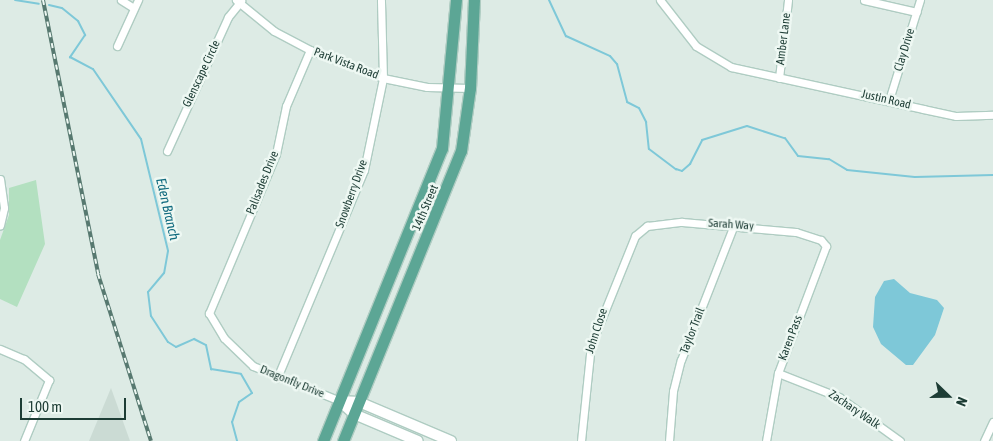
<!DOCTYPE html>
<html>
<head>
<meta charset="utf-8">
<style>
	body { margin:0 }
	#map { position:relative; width:993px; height:441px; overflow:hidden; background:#ddebe5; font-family:"Asap Condensed",sans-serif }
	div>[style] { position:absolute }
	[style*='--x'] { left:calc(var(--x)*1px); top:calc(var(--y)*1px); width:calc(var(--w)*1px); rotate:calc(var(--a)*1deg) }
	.built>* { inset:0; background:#cbdbd4 }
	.green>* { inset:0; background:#b3e0c0 }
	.water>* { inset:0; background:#7ec8d8 }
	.stream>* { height:2px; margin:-1px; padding:0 1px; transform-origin:1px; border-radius:1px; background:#7ec8d8 }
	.roads { filter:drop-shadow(1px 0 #afccc2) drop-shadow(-1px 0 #afccc2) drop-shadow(0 1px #afccc2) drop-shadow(0 -1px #afccc2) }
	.street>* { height:7px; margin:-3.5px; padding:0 3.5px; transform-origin:3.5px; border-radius:3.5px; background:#fff }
	.secondary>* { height:10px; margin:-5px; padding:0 5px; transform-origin:5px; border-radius:5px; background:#fff }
	.primary>* { height:11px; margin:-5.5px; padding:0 5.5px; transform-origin:5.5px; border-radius:5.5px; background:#5ca695 }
	.rail>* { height:4px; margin-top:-2px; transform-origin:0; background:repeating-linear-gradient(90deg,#eef8f3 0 5.5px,#577970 0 11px); box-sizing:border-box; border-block:1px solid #577970 }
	span { translate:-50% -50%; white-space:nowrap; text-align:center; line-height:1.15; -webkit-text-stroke:5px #eef8f3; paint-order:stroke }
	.street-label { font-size:12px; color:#1d3d35 }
	.water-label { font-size:14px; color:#116b7f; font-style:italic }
	.north { position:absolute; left:923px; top:371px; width:50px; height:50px; -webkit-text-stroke:4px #eef8f3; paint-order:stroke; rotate:112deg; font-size:14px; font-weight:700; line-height:20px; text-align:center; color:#1d3d35 }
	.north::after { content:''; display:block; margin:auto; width:18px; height:22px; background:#1d3d35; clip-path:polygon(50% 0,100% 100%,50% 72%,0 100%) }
	.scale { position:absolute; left:20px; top:398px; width:106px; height:22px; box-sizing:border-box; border:2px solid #1d3d35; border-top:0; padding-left:6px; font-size:15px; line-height:18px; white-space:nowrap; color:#1d3d35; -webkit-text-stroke:4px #eef8f3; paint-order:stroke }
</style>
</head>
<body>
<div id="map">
	<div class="built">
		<div style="clip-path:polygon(111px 388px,130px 441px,89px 441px)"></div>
	</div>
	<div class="green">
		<div style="clip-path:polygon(36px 180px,45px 244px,17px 307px,0 299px,0 240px,9px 215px,9px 188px)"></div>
	</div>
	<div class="water">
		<div style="clip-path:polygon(894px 279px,910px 293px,937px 300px,944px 308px,935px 335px,913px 365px,906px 365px,881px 344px,873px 327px,875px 297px,884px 281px)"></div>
	</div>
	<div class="stream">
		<div style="--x:15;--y:0;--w:24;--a:9"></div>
		<div style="--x:549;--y:0;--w:40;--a:65"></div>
		<div style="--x:566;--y:36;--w:48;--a:24.4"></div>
		<div style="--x:610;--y:56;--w:11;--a:49"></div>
		<div style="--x:617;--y:64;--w:39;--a:75"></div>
		<div style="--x:627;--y:102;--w:13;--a:27"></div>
		<div style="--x:639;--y:108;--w:16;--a:63"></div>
		<div style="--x:646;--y:122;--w:27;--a:84"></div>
		<div style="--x:649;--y:149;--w:34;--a:37"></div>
		<div style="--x:676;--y:169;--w:6;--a:18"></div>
		<div style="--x:682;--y:171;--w:11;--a:-41"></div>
		<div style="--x:690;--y:164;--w:27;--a:-63"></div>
		<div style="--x:702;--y:140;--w:47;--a:-17.3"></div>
		<div style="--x:747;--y:126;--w:40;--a:18"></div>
		<div style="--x:785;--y:138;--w:22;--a:54"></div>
		<div style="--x:798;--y:156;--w:31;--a:6"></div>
		<div style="--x:829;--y:159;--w:21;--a:31"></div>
		<div style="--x:847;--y:170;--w:68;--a:5.9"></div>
		<div style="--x:915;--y:177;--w:78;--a:-1.5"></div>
		<div style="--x:49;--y:5;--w:13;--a:13"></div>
		<div style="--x:62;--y:8;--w:21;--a:39"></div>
		<div style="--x:78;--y:21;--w:16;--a:63"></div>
		<div style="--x:85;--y:35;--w:27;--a:124"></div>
		<div style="--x:70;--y:57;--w:26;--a:28"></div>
		<div style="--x:93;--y:69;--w:85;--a:55.6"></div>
		<div style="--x:141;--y:139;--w:115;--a:76.4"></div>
		<div style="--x:168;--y:251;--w:22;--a:100"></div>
		<div style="--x:164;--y:273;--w:25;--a:130"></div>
		<div style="--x:148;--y:292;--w:24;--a:83"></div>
		<div style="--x:151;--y:316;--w:31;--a:57"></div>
		<div style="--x:168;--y:342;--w:9;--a:32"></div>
		<div style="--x:176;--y:347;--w:20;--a:-24"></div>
		<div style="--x:194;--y:339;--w:13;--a:27"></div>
		<div style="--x:206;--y:345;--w:25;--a:78"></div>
		<div style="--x:211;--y:369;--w:30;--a:9"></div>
		<div style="--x:241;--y:374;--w:22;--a:60"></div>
		<div style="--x:252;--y:393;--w:16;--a:145"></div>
		<div style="--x:239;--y:402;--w:21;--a:109"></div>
		<div style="--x:232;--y:422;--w:20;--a:75"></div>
	</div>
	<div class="roads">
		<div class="street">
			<div style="--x:121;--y:0;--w:15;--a:32"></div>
			<div style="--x:236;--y:0;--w:49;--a:39.2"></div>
			<div style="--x:274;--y:31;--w:41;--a:27.8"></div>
			<div style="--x:310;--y:50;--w:78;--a:21"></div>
			<div style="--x:383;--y:78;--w:45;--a:11.6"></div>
			<div style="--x:427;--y:87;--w:43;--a:1.3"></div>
			<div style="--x:660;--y:0;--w:58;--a:52"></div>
			<div style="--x:696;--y:46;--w:41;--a:31"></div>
			<div style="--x:731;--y:67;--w:197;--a:12.3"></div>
			<div style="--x:923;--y:109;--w:34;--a:12"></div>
			<div style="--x:956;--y:116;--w:37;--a:-2"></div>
			<div style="--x:864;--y:0;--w:54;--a:12.8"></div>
			<div style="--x:117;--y:46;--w:51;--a:-65.5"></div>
			<div style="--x:310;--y:50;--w:61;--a:113.2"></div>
			<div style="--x:286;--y:106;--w:49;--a:101.8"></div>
			<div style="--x:276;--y:154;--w:173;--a:112.8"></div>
			<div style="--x:209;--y:313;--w:29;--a:59"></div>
			<div style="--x:224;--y:338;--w:40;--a:44"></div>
			<div style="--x:253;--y:366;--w:94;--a:21.9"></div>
			<div style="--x:779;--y:78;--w:79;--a:-83.4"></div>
			<div style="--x:889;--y:100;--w:105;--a:-72.8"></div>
			<div style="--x:167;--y:151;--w:147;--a:-65.5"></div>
			<div style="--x:228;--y:17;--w:21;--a:-51"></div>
			<div style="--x:0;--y:179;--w:29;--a:82"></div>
			<div style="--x:4;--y:208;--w:18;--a:103"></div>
			<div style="--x:0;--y:349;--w:26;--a:23"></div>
			<div style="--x:24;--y:359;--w:33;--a:40"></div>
			<div style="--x:49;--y:380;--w:66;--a:112.3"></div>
			<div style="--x:778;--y:373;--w:66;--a:21.5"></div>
			<div style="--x:839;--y:397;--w:75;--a:35.8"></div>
			<div style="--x:277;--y:378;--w:225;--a:-67.3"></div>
			<div style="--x:364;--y:170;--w:94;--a:-78.3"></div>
			<div style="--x:383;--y:78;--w:78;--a:-91.5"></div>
			<div style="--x:581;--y:441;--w:97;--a:-84.1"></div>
			<div style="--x:591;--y:345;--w:118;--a:-68"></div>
			<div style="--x:635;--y:236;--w:16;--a:-40"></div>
			<div style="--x:647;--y:226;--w:35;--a:-7"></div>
			<div style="--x:682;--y:222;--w:114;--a:5"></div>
			<div style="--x:796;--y:232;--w:26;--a:18"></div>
			<div style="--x:821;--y:240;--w:8;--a:50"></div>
			<div style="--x:826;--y:246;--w:136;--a:110.7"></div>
			<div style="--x:778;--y:373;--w:69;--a:100"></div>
			<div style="--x:669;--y:441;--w:50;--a:-85.4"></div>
			<div style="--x:673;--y:391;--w:32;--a:-76"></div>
			<div style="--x:681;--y:360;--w:145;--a:-68.6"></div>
			<div style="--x:984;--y:441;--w:21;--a:-65"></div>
		</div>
		<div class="secondary">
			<div style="--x:340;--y:401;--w:19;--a:3"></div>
			<div style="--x:359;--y:402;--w:100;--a:23"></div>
			<div style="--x:340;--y:401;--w:19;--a:43"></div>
			<div style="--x:354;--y:414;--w:69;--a:22.9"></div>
		</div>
		<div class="primary">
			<div style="--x:323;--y:441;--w:316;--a:-67.9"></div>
			<div style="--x:442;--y:148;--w:149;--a:-84.6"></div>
			<div style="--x:343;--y:441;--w:313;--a:-67.9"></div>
			<div style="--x:461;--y:151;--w:64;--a:-81.9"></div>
			<div style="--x:470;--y:88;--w:88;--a:-87.4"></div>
		</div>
	</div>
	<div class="rail">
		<div style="--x:43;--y:0;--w:279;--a:78.6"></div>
		<div style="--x:98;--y:274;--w:175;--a:72.4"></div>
	</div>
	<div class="street-label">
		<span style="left:784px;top:39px;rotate:-83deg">Amber Lane</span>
		<span style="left:905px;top:50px;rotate:-73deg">Clay Drive</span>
		<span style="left:346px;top:64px;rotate:21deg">Park Vista Road</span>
		<span style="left:202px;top:74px;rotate:-65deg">Glenscape Circle</span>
		<span style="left:886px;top:100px;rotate:13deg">Justin Road</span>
		<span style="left:263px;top:183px;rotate:-68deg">Palisades Drive</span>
		<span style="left:352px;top:194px;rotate:-70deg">Snowberry Drive</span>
		<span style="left:426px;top:208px;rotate:-67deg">14th Street</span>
		<span style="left:731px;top:225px;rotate:4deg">Sarah Way</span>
		<span style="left:597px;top:331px;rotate:-72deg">John Close</span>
		<span style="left:693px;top:331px;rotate:-69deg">Taylor Trail</span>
		<span style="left:791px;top:338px;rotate:-69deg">Karen Pass</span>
		<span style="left:292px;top:382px;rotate:22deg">Dragonfly Drive</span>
		<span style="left:854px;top:410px;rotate:34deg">Zachary Walk</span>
	</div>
	<div class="water-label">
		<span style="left:168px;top:209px;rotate:77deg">Eden Branch</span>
	</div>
	<div class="north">N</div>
	<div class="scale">100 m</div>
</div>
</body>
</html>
